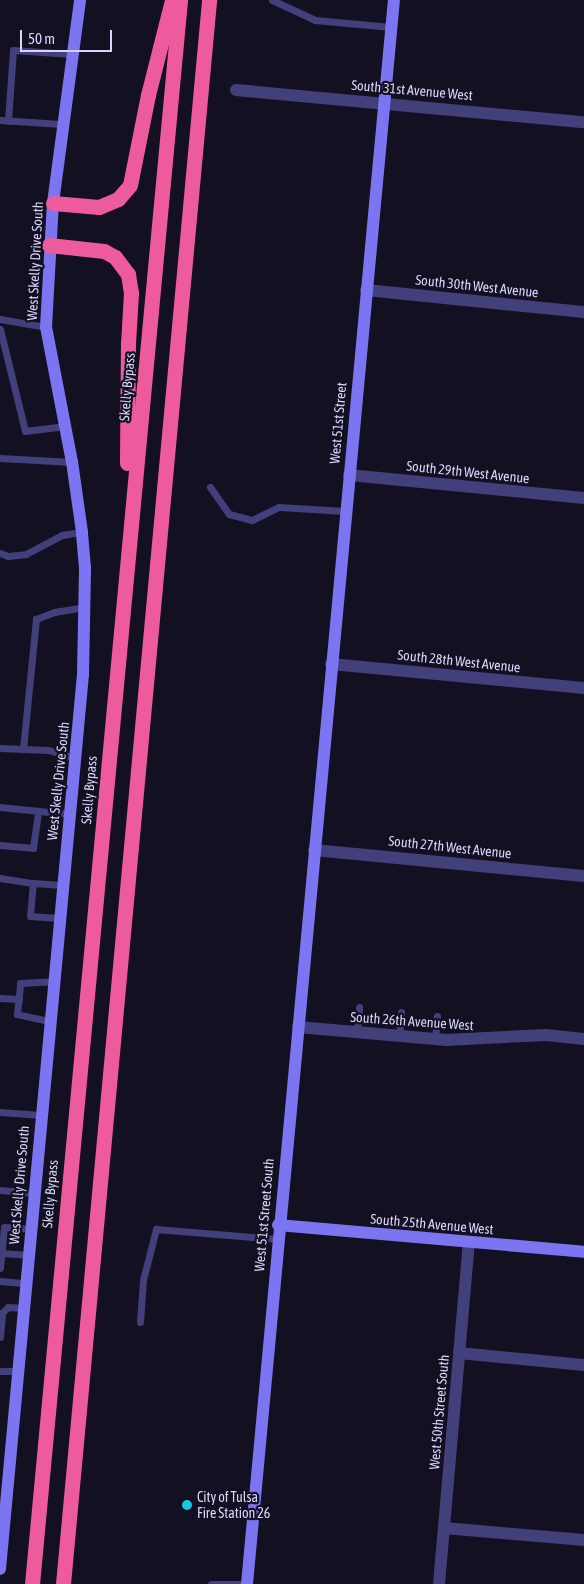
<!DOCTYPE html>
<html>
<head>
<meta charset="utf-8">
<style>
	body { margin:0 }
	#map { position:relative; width:584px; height:1584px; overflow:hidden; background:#131021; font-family:"Asap Condensed",sans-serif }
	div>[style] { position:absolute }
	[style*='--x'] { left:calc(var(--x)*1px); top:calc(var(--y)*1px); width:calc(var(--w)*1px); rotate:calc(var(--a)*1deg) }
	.lane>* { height:7px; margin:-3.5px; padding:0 3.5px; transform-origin:3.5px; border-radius:3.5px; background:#433f7b }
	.street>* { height:12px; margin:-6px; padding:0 6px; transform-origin:6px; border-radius:6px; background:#433f7b }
	.secondary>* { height:12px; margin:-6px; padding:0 6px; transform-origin:6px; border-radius:6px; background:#7b75f1 }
	.highway>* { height:15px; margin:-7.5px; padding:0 7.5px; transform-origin:7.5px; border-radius:7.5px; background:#ee5b9d }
	.dots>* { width:14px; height:14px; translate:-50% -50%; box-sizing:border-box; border:2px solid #131021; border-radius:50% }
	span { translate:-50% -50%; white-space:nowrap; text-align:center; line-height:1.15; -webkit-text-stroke:4.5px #131021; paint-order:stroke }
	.street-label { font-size:14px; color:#d9d4fb }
	.poi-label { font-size:14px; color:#d9d4fb }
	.left { translate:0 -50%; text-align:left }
	.scale { position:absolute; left:20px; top:30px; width:92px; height:22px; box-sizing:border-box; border:2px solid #d9d4fb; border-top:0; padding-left:6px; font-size:15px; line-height:18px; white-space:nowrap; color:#d9d4fb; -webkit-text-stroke:4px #131021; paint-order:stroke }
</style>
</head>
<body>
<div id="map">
	<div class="lane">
		<div style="--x:272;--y:0;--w:47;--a:24.9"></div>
		<div style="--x:315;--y:20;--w:76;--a:5.3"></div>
		<div style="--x:0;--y:120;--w:61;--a:3.8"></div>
		<div style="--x:8;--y:121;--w:71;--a:-86"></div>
		<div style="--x:13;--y:50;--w:59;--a:3.9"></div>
		<div style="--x:0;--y:319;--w:47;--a:9.9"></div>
		<div style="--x:0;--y:329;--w:105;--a:76.2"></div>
		<div style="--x:25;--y:431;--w:41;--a:-7"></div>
		<div style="--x:0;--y:458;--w:72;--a:3.2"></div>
		<div style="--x:210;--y:487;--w:33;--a:55"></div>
		<div style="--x:229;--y:514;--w:24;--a:15"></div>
		<div style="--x:252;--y:520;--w:30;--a:-26"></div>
		<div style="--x:279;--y:507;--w:66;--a:3.5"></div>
		<div style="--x:0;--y:553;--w:9;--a:21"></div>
		<div style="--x:8;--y:556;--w:18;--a:-6"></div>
		<div style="--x:26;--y:554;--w:41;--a:-27.8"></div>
		<div style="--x:62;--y:535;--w:20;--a:-9"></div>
		<div style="--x:0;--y:748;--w:48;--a:2.4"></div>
		<div style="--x:48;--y:750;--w:29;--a:16"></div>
		<div style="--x:23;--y:749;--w:131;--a:-84.3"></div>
		<div style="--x:36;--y:619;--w:19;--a:-21"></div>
		<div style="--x:54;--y:612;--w:31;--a:-9"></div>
		<div style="--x:0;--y:807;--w:69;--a:5.8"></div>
		<div style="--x:0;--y:845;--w:33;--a:5"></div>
		<div style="--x:33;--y:848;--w:37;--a:-82"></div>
		<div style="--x:0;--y:878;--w:33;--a:9"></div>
		<div style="--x:59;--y:918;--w:29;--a:-176"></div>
		<div style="--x:30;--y:916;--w:33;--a:-85"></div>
		<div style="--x:33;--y:883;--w:29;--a:4"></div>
		<div style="--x:0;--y:998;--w:19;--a:3"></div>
		<div style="--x:49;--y:1021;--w:33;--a:-168"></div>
		<div style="--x:17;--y:1014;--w:31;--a:-84"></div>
		<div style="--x:20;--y:983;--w:33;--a:-3"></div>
		<div style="--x:357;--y:1032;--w:25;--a:-85"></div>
		<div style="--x:399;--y:1036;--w:24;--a:-85"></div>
		<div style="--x:435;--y:1039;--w:23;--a:-85"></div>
		<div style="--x:0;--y:1112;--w:41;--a:4.2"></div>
		<div style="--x:0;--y:1190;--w:34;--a:5"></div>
		<div style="--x:1;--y:1253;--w:27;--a:4"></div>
		<div style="--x:0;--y:1268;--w:41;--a:-84.4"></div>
		<div style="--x:4;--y:1227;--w:26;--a:4"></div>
		<div style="--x:0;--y:1281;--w:25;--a:5"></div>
		<div style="--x:140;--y:1322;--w:42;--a:-85.9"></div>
		<div style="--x:143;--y:1280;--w:53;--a:-75.7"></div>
		<div style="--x:156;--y:1229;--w:121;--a:4.7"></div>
		<div style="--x:0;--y:1337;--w:24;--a:-85"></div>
		<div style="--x:2;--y:1313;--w:8;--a:-45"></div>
		<div style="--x:8;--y:1307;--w:15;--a:4"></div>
		<div style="--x:0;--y:1371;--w:17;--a:0"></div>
		<div style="--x:211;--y:1584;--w:36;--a:0"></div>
	</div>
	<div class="street">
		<div style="--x:236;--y:90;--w:349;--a:5.3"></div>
		<div style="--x:366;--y:290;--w:219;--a:5.8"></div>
		<div style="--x:349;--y:475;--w:236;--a:5.6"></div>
		<div style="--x:331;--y:664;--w:254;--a:5.4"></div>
		<div style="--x:314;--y:850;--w:271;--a:5.5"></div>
		<div style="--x:298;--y:1027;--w:149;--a:5"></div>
		<div style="--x:446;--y:1040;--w:100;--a:-2.9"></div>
		<div style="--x:546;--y:1035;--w:38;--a:6"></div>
		<div style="--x:459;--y:1353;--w:126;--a:5.5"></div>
		<div style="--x:444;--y:1528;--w:141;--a:4.9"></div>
		<div style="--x:439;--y:1584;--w:343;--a:-85"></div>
	</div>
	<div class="secondary">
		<div style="--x:278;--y:1225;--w:307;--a:5"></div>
		<div style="--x:0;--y:1569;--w:898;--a:-84.7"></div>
		<div style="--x:83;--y:675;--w:107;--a:-88.9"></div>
		<div style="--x:85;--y:568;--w:36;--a:-95"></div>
		<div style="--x:82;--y:532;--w:71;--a:-98.1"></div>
		<div style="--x:72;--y:462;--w:137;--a:-100.9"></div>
		<div style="--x:46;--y:327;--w:124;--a:-86.8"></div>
		<div style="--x:53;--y:203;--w:205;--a:-82.4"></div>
		<div style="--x:247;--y:1584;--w:1591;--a:-84.7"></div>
	</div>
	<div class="highway">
		<div style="--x:53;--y:203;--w:46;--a:5"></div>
		<div style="--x:99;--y:207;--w:21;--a:-23"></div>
		<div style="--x:118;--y:199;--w:18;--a:-49"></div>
		<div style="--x:130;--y:185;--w:92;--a:-78.7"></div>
		<div style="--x:148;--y:95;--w:98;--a:-75.8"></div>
		<div style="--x:49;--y:245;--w:55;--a:6.2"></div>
		<div style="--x:104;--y:251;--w:13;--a:29"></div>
		<div style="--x:115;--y:257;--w:21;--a:53"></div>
		<div style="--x:128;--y:274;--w:19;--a:81"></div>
		<div style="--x:131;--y:293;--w:50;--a:93.4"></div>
		<div style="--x:128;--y:343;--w:120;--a:90.5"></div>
		<div style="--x:32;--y:1584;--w:1591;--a:-84.66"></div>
		<div style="--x:63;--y:1584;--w:1591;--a:-84.73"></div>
	</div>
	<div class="dots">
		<div style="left:187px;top:1505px;background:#17c9e3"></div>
	</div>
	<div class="street-label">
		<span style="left:412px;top:90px;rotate:5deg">South 31st Avenue West</span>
		<span style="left:35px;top:261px;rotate:-87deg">West Skelly Drive South</span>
		<span style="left:477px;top:286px;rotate:6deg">South 30th West Avenue</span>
		<span style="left:127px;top:387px;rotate:-85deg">Skelly Bypass</span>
		<span style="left:338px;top:423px;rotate:-85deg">West 51st Street</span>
		<span style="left:468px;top:472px;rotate:6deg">South 29th West Avenue</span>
		<span style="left:459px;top:661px;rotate:6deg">South 28th West Avenue</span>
		<span style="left:58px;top:781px;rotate:-84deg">West Skelly Drive South</span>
		<span style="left:89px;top:790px;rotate:-85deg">Skelly Bypass</span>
		<span style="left:450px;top:847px;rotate:6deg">South 27th West Avenue</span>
		<span style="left:412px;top:1021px;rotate:4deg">South 26th Avenue West</span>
		<span style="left:19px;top:1185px;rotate:-85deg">West Skelly Drive South</span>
		<span style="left:50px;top:1194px;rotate:-85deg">Skelly Bypass</span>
		<span style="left:264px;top:1215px;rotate:-85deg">West 51st Street South</span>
		<span style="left:432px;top:1224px;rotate:5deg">South 25th Avenue West</span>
		<span style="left:439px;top:1412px;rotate:-85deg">West 50th Street South</span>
	</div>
	<div class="poi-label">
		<span class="left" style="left:197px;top:1505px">City of Tulsa<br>Fire Station 26</span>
	</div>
	<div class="scale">50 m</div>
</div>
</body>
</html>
